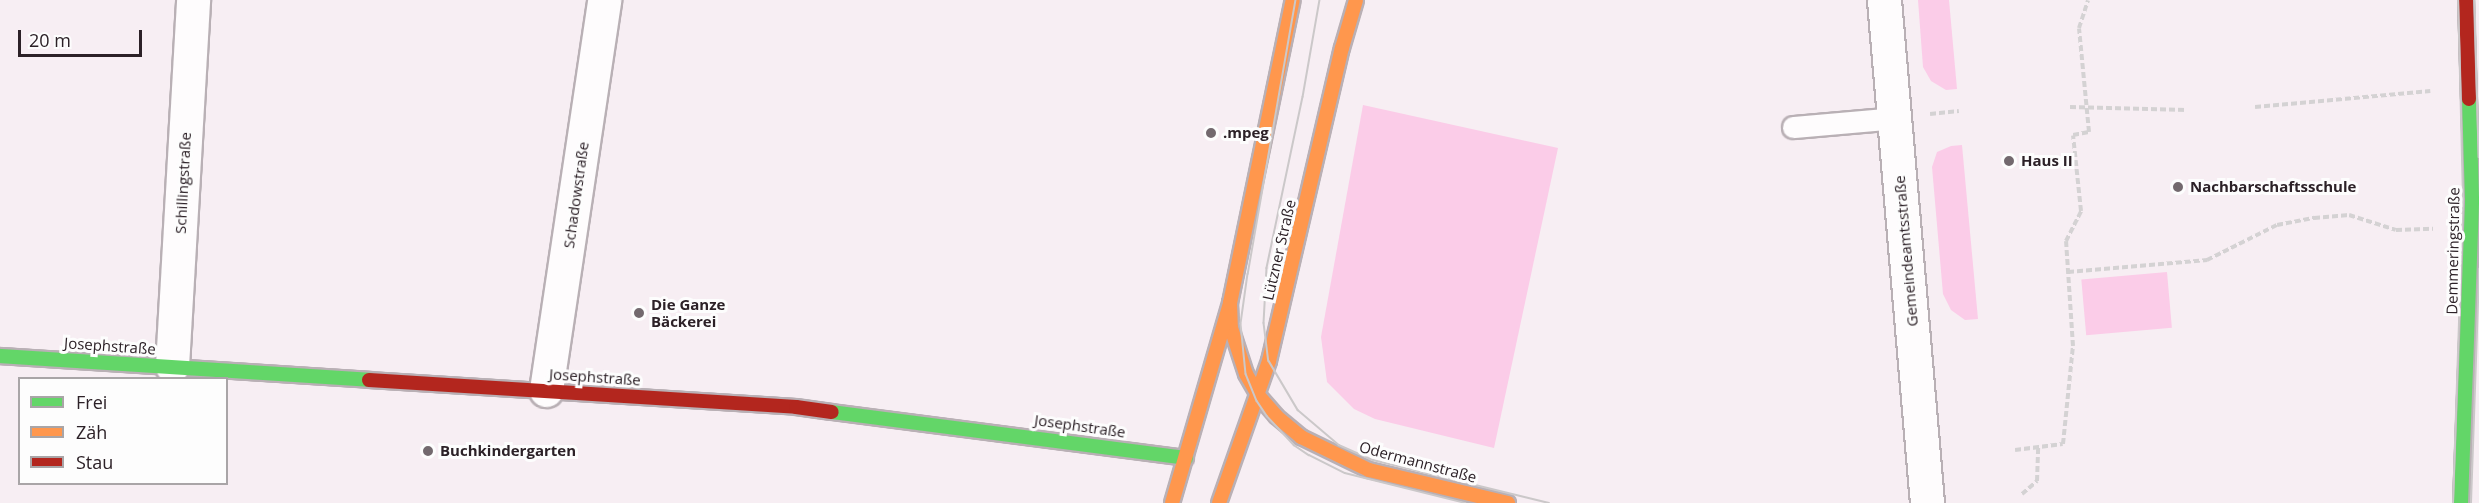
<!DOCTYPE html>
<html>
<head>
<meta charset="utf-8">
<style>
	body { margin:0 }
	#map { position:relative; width:2479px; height:503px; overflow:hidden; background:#f7eef3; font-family:"Open Sans",sans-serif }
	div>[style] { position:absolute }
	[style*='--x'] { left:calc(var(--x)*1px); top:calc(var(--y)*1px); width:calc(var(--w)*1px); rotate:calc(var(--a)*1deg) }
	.green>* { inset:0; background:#fbcce8; transform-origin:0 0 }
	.path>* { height:4px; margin-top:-2px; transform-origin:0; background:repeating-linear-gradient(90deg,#d4d2d3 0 6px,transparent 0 9px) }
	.roads { filter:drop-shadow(2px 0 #b9b0b5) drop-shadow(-2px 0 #b9b0b5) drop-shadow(0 2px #b9b0b5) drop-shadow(0 -2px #b9b0b5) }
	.lane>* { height:21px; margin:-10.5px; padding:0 10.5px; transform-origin:10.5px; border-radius:10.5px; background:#fefcfd }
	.street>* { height:33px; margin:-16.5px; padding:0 16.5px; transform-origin:16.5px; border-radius:16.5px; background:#fefcfd }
	.fast>* { height:14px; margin:-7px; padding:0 7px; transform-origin:7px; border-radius:7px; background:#63d668 }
	.slow>* { height:14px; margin:-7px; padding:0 7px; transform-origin:7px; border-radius:7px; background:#ff974d }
	.jam>* { height:14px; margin:-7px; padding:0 7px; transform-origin:7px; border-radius:7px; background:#b3261e }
	.tram>* { height:1.5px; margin:-0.75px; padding:0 0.75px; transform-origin:0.75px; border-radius:0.75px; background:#cbc8c9 }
	.dots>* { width:16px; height:16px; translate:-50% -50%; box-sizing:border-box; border:3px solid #fdfdfd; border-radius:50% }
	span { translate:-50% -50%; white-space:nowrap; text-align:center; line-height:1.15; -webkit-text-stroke:6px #fdfdfd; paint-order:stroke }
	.poi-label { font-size:15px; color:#2c2127; font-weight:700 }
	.left { translate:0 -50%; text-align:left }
	.street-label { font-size:15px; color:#2c2127 }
	.legend { position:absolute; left:18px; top:377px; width:210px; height:108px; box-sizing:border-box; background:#fdfdfd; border:2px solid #a9a5a7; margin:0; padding:8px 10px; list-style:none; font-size:18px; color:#2c2127 }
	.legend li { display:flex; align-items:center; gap:12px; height:30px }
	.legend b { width:30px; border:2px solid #a9a5a7 }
	.scale { position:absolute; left:18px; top:30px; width:124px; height:27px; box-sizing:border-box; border:3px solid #2c2127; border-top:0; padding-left:8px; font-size:18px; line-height:21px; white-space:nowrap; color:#2c2127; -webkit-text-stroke:4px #fdfdfd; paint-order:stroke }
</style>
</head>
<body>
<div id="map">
	<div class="green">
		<div style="clip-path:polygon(1918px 0,1949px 0,1957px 89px,1946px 90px,1931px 81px,1923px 67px)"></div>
		<div style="clip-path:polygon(1363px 105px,1558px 148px,1494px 448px,1375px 419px,1354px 409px,1327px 382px,1321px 337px)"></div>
		<div style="clip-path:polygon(1962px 145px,1978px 319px,1965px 320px,1951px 310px,1943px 294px,1932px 167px,1937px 152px,1951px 146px)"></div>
		<div style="left:2167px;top:272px;width:56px;height:86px;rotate:85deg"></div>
	</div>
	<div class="path">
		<div style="--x:2070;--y:107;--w:117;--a:1.5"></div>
		<div style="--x:2255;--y:107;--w:176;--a:-5.2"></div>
		<div style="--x:1930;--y:114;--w:29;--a:-6"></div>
		<div style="--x:2068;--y:272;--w:140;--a:-4.9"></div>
		<div style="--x:2207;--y:260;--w:78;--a:-26.6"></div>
		<div style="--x:2277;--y:225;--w:38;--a:-11"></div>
		<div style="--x:2314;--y:218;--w:35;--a:-5"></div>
		<div style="--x:2349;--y:215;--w:49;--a:17.7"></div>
		<div style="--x:2396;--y:230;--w:37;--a:-2"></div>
		<div style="--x:2015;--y:450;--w:48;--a:-7.1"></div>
		<div style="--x:2063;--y:444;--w:99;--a:-84.2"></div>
		<div style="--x:2073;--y:346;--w:105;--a:-93.8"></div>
		<div style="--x:2066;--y:241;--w:34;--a:-63"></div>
		<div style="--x:2081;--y:211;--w:76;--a:-96"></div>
		<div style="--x:2073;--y:135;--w:16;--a:-11"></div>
		<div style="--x:2089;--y:132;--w:104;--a:-95.5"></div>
		<div style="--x:2079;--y:28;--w:29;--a:-72"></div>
		<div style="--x:2022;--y:494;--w:20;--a:-41"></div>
		<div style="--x:2037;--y:481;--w:33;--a:-88"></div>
	</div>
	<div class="roads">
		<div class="lane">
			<div style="--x:1793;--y:127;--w:102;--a:-5"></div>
		</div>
		<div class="street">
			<div style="--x:1884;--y:0;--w:505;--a:85.11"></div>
			<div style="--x:172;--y:366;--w:367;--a:-86.7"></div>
			<div style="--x:546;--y:390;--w:394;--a:-81.5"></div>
		</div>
		<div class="fast">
			<div style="--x:0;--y:356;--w:370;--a:3.7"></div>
			<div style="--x:832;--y:412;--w:357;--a:7.4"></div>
			<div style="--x:2461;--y:503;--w:304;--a:-87.9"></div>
			<div style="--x:2472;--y:199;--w:100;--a:-91.7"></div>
		</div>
		<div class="slow">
			<div style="--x:1230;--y:303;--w:25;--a:88"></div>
			<div style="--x:1231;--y:328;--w:48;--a:71.9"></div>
			<div style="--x:1246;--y:374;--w:24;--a:60"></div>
			<div style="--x:1258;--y:395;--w:28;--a:49"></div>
			<div style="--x:1276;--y:416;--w:33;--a:40"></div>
			<div style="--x:1301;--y:437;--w:76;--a:25.9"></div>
			<div style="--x:1369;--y:470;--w:143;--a:13.4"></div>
			<div style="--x:1172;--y:503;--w:208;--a:-73.8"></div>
			<div style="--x:1230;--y:303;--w:309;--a:-78.3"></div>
			<div style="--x:1219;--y:503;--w:151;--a:-70.6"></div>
			<div style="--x:1269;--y:361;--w:321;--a:-76.9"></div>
			<div style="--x:1342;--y:48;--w:50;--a:-73.7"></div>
		</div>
		<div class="jam">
			<div style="--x:2466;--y:0;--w:99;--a:88.3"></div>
			<div style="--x:369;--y:380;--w:428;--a:3.6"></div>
			<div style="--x:796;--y:407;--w:36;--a:8"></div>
		</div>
	</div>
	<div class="tram">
		<div style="--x:1296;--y:0;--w:278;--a:99.9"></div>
		<div style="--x:1248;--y:274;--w:50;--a:98"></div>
		<div style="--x:1241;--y:324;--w:50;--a:84.3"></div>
		<div style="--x:1246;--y:374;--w:29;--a:68"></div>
		<div style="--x:1257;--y:401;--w:18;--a:56"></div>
		<div style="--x:1267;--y:416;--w:40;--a:47"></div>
		<div style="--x:1294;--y:445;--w:18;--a:34"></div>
		<div style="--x:1309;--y:455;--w:40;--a:26.6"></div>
		<div style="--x:1345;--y:473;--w:124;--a:14"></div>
		<div style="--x:1320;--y:0;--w:98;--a:99.9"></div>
		<div style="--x:1303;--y:97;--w:175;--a:101.9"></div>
		<div style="--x:1267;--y:268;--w:55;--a:93.1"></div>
		<div style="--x:1264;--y:323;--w:38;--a:83"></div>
		<div style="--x:1269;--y:361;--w:57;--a:59.4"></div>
		<div style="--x:1298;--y:410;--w:54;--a:40.5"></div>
		<div style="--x:1339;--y:445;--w:37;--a:24"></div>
		<div style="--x:1373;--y:460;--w:181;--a:13.7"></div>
		<div style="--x:2475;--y:0;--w:157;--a:88.5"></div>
		<div style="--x:2453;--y:503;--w:304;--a:-88.1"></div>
		<div style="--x:2463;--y:199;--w:199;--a:-91.4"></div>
		<div style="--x:2471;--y:503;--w:234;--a:-88"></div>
	</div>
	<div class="dots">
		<div style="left:1211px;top:133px;background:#73696e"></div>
		<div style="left:2009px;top:161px;background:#73696e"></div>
		<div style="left:2178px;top:187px;background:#73696e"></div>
		<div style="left:639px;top:313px;background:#73696e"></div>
		<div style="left:428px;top:451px;background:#73696e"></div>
	</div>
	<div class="poi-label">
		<span class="left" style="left:1223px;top:133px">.mpeg</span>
		<span class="left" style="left:2021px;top:161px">Haus II</span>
		<span class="left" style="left:2190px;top:187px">Nachbarschaftsschule</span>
		<span class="left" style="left:651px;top:313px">Die Ganze<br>Bäckerei</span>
		<span class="left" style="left:440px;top:451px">Buchkindergarten</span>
	</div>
	<div class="street-label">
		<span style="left:183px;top:183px;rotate:-87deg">Schillingstraße</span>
		<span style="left:576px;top:195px;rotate:-82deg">Schadowstraße</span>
		<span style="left:1279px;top:250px;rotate:-77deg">Lützner Straße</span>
		<span style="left:1906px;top:251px;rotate:-95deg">Gemeindeamtsstraße</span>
		<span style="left:2453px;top:251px;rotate:-89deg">Demmeringstraße</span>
		<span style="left:110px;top:346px;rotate:4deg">Josephstraße</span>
		<span style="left:595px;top:377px;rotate:4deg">Josephstraße</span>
		<span style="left:1080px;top:426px;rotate:8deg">Josephstraße</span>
		<span style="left:1418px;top:462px;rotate:15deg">Odermannstraße</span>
	</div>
	<ul class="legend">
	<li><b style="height:8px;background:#63d668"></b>Frei</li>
	<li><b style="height:8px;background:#ff974d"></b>Zäh</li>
	<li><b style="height:8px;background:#b3261e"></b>Stau</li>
	</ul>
	<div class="scale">20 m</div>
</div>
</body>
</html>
